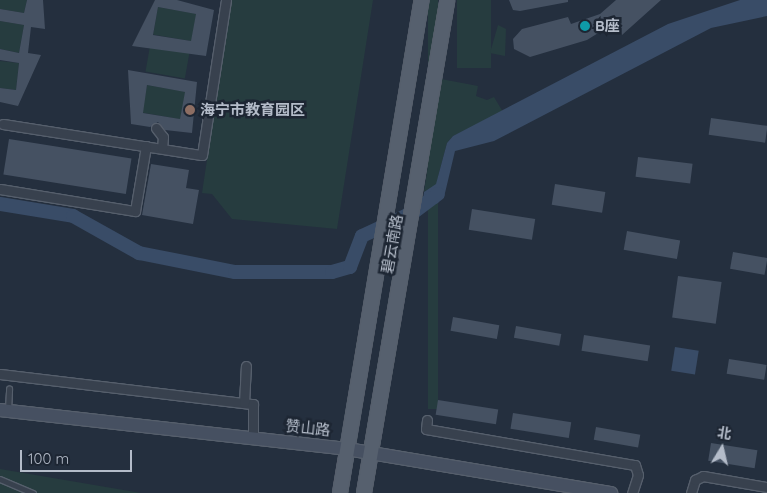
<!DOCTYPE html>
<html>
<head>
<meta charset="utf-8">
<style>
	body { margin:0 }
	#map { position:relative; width:767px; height:493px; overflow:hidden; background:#242f3e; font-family:Quicksand,"Noto Sans SC",sans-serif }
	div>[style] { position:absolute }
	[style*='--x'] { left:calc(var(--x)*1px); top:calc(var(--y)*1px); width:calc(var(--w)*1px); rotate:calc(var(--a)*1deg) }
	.green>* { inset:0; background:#263c3f; transform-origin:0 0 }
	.water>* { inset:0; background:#394c67; transform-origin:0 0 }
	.river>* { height:14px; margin:-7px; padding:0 7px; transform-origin:7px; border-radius:7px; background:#394c67 }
	.building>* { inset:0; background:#455162; transform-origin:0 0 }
	.roads { filter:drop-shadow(1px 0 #565f6c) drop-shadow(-1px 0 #565f6c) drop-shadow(0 1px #565f6c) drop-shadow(0 -1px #565f6c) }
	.lane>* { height:4.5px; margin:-2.25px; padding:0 2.25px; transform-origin:2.25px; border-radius:2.25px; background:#38414e }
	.street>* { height:9px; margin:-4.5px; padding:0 4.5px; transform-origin:4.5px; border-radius:4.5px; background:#38414e }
	.secondary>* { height:12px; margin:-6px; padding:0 6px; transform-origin:6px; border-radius:6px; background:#465061 }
	.primary>* { height:14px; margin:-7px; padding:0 7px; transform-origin:7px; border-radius:7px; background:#56606e }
	.dots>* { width:14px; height:14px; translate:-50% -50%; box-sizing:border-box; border:2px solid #1d2633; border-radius:50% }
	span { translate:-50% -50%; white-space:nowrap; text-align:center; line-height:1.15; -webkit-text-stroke:5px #1d2633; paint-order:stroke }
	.poi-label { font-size:15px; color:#b4bcc9; font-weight:700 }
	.left { translate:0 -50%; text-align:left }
	.street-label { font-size:15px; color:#b4bcc9 }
	.north { position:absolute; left:697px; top:423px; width:50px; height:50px; -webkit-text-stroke:4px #1d2633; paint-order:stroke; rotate:9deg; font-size:14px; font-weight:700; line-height:20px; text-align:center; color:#b4bcc9 }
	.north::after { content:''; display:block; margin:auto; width:18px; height:22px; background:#b4bcc9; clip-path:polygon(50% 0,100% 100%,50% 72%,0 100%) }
	.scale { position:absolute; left:20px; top:450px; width:112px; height:22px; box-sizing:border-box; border:2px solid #b4bcc9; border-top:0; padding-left:6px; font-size:15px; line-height:18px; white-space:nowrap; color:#b4bcc9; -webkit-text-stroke:4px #1d2633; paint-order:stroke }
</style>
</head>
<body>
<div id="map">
	<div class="green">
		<div style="clip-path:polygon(0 0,27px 0,24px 13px,0 9px)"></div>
		<div style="clip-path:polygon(231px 0,373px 0,337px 229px,232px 219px,212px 194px,202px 193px)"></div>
		<div style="left:428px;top:0;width:10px;height:409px"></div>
		<div style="left:457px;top:0;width:34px;height:68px"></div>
		<div style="left:158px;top:7px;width:39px;height:28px;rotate:10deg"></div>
		<div style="clip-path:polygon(0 21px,24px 25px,19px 53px,0 49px)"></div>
		<div style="clip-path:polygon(498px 25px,506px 29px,505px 56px,490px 53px)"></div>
		<div style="left:150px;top:46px;width:40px;height:26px;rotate:10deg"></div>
		<div style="clip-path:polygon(0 61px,19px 63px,16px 90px,0 88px)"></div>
		<div style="clip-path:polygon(441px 79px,478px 86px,476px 96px,487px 100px,494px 97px,503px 112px,453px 136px,447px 143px,436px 184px,424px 192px)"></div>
		<div style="left:147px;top:85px;width:39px;height:28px;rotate:10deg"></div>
		<div style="clip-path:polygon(0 469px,141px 493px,0 493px)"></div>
	</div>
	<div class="water">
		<div style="clip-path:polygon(740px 0,767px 0,767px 16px,711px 28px,494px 141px,455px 151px,445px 193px,438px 203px,422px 209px,424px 192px,436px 184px,447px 143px,453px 136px,668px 24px)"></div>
		<div style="left:675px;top:347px;width:24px;height:24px;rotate:9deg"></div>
	</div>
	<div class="river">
		<div style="--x:0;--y:204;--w:74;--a:9.3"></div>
		<div style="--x:73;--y:216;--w:76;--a:29.3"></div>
		<div style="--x:139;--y:253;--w:98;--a:11.2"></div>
		<div style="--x:235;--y:272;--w:97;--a:0"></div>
		<div style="--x:332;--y:272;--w:19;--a:-16"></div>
		<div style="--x:350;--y:267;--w:33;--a:-69"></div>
		<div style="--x:362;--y:236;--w:57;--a:-24.8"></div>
		<div style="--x:414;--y:212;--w:30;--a:-37"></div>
	</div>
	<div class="building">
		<div style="clip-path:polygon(27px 0,43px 0,45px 29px,31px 27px,28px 53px,41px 55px,18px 106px,0 102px,0 88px,16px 90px,19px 63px,0 60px,0 49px,19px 53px,24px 25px,0 21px,0 9px,24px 13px)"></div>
		<div style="clip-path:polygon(evenodd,155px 0,177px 0,214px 10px,206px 56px,132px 46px,155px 0,158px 7px,196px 14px,191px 41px,153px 35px,158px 7px)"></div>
		<div style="clip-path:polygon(509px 0,568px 0,568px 2px,520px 11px,513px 10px)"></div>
		<div style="clip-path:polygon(616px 0,661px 0,622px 35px,618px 28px,608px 34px,603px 30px,587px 40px,530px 57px,514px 49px,513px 39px,522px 29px,568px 17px,571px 24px,600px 14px)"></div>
		<div style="clip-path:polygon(evenodd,128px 70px,197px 82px,192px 133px,165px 130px,158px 122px,150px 127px,131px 124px,128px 70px,147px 85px,185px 92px,180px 119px,143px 113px,147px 85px)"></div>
		<div style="left:711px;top:118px;width:57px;height:17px;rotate:8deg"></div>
		<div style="left:9px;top:139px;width:124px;height:36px;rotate:9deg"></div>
		<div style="left:638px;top:157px;width:55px;height:20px;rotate:7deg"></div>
		<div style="clip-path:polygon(151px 164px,189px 170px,186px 188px,199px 190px,193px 224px,142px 215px)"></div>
		<div style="left:555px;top:184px;width:51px;height:21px;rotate:9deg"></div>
		<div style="left:472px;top:209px;width:64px;height:21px;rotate:9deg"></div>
		<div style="left:627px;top:231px;width:54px;height:19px;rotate:10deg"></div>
		<div style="left:733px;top:252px;width:35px;height:17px;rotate:10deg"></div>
		<div style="left:678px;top:276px;width:44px;height:42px;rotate:8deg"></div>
		<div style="left:453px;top:317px;width:47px;height:14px;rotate:10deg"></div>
		<div style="left:516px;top:326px;width:46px;height:12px;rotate:10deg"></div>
		<div style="left:584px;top:335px;width:67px;height:16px;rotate:9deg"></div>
		<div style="left:729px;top:359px;width:38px;height:15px;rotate:9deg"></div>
		<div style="left:438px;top:400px;width:61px;height:15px;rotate:9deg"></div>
		<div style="left:513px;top:413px;width:59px;height:16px;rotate:9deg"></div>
		<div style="left:596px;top:427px;width:45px;height:13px;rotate:10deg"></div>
		<div style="left:711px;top:443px;width:47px;height:18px;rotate:9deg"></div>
	</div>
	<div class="roads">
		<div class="lane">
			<div style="--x:8;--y:410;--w:21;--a:-87"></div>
			<div style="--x:0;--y:479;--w:36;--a:23"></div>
		</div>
		<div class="street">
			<div style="--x:3;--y:124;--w:201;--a:8.9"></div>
			<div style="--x:202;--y:155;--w:157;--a:-81.2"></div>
			<div style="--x:156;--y:128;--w:11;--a:52"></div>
			<div style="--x:163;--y:137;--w:11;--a:95"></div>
			<div style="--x:0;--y:189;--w:137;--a:9.3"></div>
			<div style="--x:135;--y:211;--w:66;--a:-80.4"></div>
			<div style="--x:0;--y:374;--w:255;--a:6.8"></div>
			<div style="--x:253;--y:404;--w:35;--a:90"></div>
			<div style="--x:244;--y:403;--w:37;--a:-87"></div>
			<div style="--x:427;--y:420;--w:9;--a:96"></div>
			<div style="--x:426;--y:429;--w:212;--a:9.8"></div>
			<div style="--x:635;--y:465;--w:10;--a:73"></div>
			<div style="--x:638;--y:475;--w:19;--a:108"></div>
			<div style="--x:691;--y:493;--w:14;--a:-73"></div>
			<div style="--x:695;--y:480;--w:9;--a:-27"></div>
			<div style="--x:703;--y:476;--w:65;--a:9.8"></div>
		</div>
		<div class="secondary">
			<div style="--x:0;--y:410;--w:349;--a:6.4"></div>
			<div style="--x:347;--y:449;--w:268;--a:9.5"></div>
		</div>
		<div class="primary">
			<div style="--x:340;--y:493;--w:500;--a:-80.6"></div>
			<div style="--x:364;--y:493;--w:500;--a:-80.4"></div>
		</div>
	</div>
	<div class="dots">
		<div style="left:585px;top:26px;background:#0f9aa8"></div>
		<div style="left:190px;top:110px;background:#8d6e63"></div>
	</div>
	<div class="poi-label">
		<span class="left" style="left:595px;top:26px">B座</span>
		<span class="left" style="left:200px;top:110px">海宁市教育园区</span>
	</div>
	<div class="street-label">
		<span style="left:392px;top:244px;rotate:-80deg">碧云南路</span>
		<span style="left:308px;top:428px;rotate:6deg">赞山路</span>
	</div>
	<div class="north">北</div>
	<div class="scale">100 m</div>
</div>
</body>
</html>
